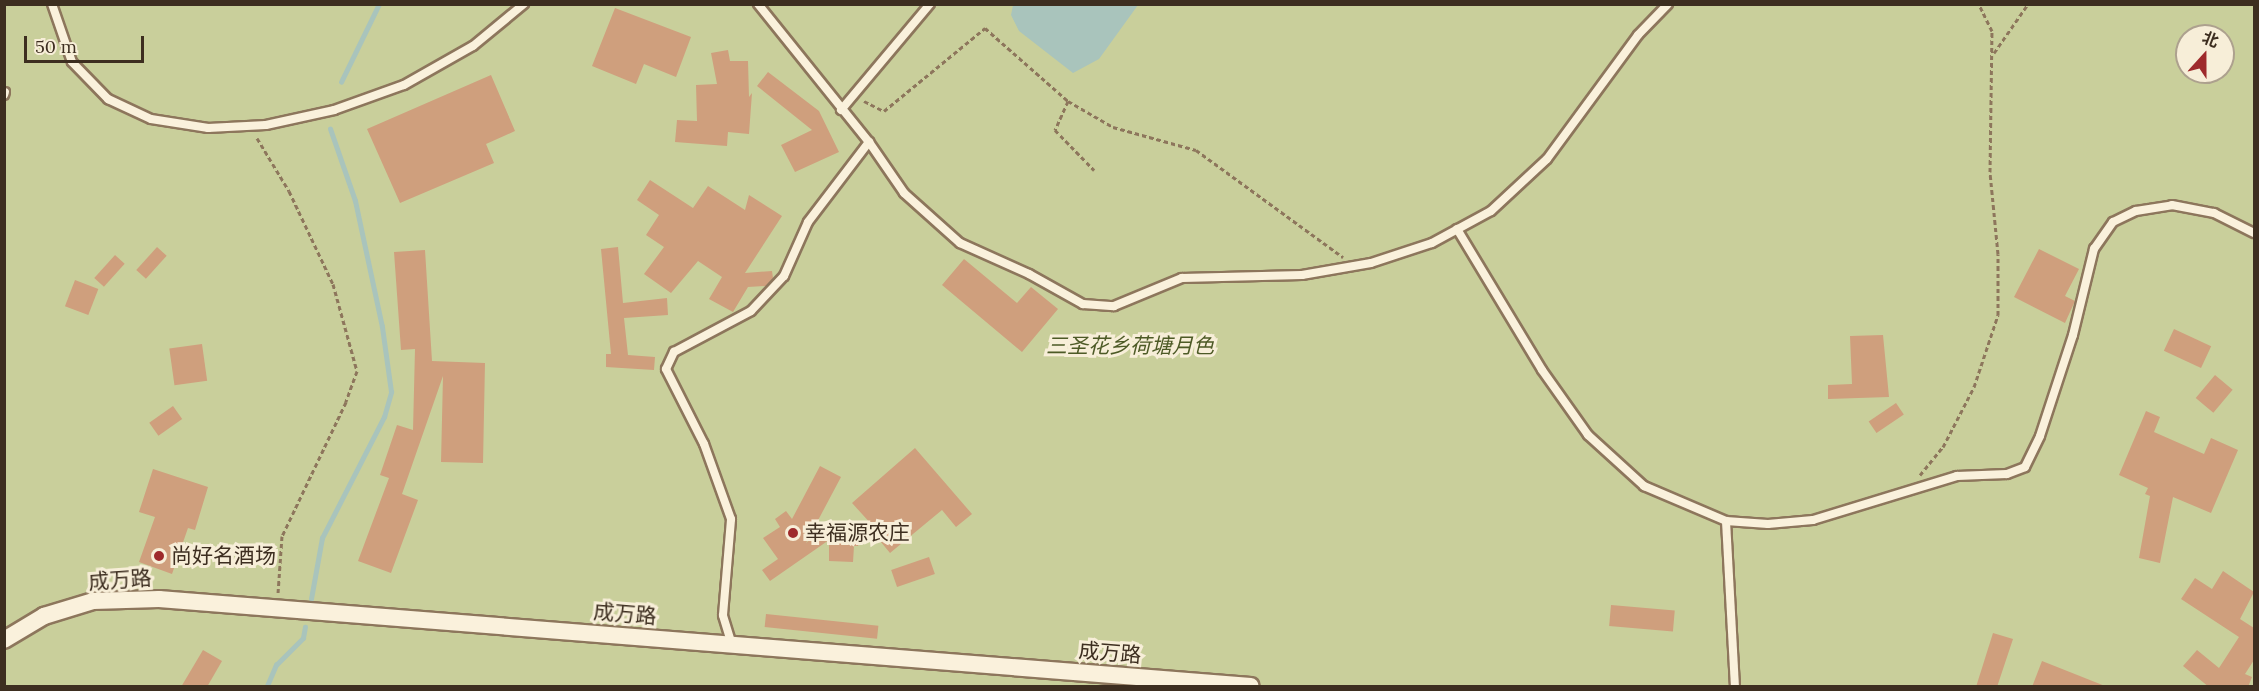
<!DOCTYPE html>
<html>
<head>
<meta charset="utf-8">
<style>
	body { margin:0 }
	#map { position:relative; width:2259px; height:691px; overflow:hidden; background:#f0e4c8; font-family:Lora,"Noto Sans SC",serif }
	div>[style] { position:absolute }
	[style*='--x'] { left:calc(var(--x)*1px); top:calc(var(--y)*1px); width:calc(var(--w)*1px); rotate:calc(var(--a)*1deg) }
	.green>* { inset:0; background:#c9cf9b }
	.water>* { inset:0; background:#a9c4bc }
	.stream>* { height:4.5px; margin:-2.25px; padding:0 2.25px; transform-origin:2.25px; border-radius:2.25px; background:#a9c4bc }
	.building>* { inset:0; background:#cf9f7d; transform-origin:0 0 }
	.path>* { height:3px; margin-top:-1.5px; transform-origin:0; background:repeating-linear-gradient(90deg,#8d765c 0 4.5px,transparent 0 7.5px) }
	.roads { filter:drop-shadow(2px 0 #8d765c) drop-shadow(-2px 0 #8d765c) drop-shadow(0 2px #8d765c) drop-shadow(0 -2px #8d765c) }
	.service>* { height:8px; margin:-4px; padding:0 4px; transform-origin:4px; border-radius:4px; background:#faf1dc }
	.minor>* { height:16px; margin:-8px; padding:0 8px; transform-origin:8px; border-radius:8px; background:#faf1dc }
	.dots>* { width:16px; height:16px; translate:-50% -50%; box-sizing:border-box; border:3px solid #f7eed8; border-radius:50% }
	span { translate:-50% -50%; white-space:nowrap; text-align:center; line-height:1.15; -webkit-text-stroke:6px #f7eed8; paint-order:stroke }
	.park-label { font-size:21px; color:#4d5a26; font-style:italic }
	.poi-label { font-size:21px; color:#3d2e20 }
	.left { translate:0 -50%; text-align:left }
	.street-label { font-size:21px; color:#3d2e20 }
	.frame { position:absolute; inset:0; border:6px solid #3d2e20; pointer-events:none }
	.north { position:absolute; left:2175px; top:24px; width:60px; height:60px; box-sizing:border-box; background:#f7eed8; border:2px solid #ada18e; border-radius:50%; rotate:21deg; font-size:16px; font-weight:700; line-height:24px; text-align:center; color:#3d2e20 }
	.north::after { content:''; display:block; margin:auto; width:21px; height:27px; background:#9e2a2b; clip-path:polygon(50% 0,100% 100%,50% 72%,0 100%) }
	.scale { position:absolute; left:24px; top:36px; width:120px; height:27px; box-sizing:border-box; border:3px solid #3d2e20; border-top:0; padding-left:8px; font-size:18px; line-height:21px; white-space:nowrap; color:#3d2e20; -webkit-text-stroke:4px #f7eed8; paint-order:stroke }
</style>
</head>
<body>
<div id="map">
	<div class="green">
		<div style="clip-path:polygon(evenodd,5px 5px,2254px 5px,2254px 686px,5px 686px,5px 5px,2187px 36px,2223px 36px,2223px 72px,2187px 72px,2187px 36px)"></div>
	</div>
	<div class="water">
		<div style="clip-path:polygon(1013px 5px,1013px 4px,1138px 5px,1099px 59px,1073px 73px,1019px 31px,1011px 15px)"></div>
	</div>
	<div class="stream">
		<div style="--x:341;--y:82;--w:87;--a:-64"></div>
		<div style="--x:311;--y:599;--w:62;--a:-79.8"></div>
		<div style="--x:322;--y:538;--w:136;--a:-62.9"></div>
		<div style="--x:384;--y:417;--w:26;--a:-74"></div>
		<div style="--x:391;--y:392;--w:66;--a:-97.9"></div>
		<div style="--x:382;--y:327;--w:129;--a:-102.1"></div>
		<div style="--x:355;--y:201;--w:76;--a:-109.1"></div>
		<div style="--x:267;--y:686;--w:23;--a:-67"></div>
		<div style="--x:276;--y:665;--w:38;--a:-45"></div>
		<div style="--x:303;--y:638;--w:11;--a:-80"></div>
	</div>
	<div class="building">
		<div style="clip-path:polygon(615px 8px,691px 37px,676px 77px,644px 64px,636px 84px,592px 66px)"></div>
		<div style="clip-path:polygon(728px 50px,730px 61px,748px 61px,749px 97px,752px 93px,749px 134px,728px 132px,727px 146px,675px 142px,677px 120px,697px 121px,696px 85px,717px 84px,711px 53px)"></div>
		<div style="clip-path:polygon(768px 72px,819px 111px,839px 152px,795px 172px,781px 145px,812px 130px,757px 86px)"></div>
		<div style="clip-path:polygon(491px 75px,515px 131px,486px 144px,494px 163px,400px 203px,367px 129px)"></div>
		<div style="clip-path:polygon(650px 180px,693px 208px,708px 186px,745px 210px,749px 195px,782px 216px,745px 273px,772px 271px,773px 278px,766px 286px,748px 287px,733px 312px,709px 299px,722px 277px,698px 261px,671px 293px,644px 274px,664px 247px,646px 235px,659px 215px,637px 200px)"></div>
		<div style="left:157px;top:247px;width:13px;height:31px;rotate:42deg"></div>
		<div style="clip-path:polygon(618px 247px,623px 303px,667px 298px,668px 315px,624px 318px,628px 355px,655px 357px,654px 370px,606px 367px,606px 354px,611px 354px,601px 249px)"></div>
		<div style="clip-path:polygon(2039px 249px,2079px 269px,2065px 296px,2075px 301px,2065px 323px,2014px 297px)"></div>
		<div style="clip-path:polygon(425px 250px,432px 361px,485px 363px,483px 463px,441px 462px,443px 376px,402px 494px,418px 500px,391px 573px,358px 561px,389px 478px,380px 475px,397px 425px,413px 430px,415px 349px,401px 350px,394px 252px)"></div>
		<div style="left:115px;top:255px;width:13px;height:31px;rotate:42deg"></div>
		<div style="clip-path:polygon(964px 259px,1017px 303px,1031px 287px,1058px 309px,1022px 352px,942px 285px)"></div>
		<div style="left:75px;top:280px;width:25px;height:28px;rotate:21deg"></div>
		<div style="left:2174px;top:329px;width:41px;height:24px;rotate:25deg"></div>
		<div style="clip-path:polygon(1883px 335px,1889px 397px,1828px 399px,1828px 385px,1852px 384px,1850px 336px)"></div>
		<div style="left:202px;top:344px;width:37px;height:33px;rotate:82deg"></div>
		<div style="left:2215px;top:375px;width:23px;height:30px;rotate:40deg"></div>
		<div style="left:1896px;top:403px;width:14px;height:33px;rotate:56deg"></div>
		<div style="left:173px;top:406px;width:16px;height:29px;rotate:55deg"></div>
		<div style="clip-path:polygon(2146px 411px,2160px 417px,2154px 432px,2204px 454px,2211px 438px,2238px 450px,2211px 513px,2173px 497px,2160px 563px,2139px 558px,2150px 496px,2145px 494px,2148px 488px,2119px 475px)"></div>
		<div style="clip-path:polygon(915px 448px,972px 514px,956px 527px,942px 510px,890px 553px,876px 536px,883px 537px,852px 503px)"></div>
		<div style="clip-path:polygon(820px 466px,841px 477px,806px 543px,821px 530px,860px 534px,858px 546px,854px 546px,853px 562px,829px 561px,829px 540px,770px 581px,762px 570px,778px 559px,763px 538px,780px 527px,775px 519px,786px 511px,792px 519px)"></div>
		<div style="clip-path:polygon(153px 469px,208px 487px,195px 530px,188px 528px,172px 574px,139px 562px,155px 517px,139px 512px)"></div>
		<div style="left:929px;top:557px;width:18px;height:40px;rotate:71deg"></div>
		<div style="clip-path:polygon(2223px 571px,2254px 592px,2240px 619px,2254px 628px,2254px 660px,2245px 674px,2252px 677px,2248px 687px,2209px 687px,2183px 666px,2197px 650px,2219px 668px,2239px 637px,2181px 599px,2195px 578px,2212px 589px)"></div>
		<div style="left:1611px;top:605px;width:64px;height:21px;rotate:5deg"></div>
		<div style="left:766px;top:614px;width:113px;height:13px;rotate:6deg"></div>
		<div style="clip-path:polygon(1993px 633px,2013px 639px,1997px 687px,1976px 687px)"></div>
		<div style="clip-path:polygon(203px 650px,222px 661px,207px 687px,181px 687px)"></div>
		<div style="clip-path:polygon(2042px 661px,2105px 686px,2105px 687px,2032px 687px)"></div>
	</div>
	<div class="path">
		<div style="--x:1994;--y:53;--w:60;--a:-55.2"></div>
		<div style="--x:864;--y:101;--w:22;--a:27"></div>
		<div style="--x:884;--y:111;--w:131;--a:-39.4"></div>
		<div style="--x:985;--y:28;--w:111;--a:41.3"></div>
		<div style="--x:1068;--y:101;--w:32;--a:114"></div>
		<div style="--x:1055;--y:130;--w:56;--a:45.7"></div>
		<div style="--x:1068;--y:101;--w:52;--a:30"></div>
		<div style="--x:1113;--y:127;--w:86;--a:15.5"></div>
		<div style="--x:1196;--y:150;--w:182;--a:36.1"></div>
		<div style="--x:257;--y:138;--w:62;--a:58.9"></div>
		<div style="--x:289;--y:191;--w:103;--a:64.7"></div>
		<div style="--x:333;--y:284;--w:90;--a:74.6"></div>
		<div style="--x:357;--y:371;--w:33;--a:110"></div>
		<div style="--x:346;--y:402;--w:148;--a:115.5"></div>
		<div style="--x:282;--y:536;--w:57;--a:94"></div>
		<div style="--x:1920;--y:475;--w:36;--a:-51"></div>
		<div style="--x:1943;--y:447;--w:68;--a:-62.7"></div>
		<div style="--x:1974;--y:387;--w:76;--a:-71.6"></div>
		<div style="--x:1998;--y:315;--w:61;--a:-90"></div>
		<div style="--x:1998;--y:254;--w:82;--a:-95.6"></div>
		<div style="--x:1990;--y:172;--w:141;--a:-89.2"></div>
		<div style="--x:1992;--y:31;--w:30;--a:-116"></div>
	</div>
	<div class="roads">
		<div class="service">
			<div style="--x:52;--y:4;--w:61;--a:71"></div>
			<div style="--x:72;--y:62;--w:52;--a:45.8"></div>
			<div style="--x:108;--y:99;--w:47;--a:24.9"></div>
			<div style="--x:151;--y:119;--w:58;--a:9"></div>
			<div style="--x:208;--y:128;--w:58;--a:-3"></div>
			<div style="--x:266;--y:125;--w:70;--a:-12.4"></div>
			<div style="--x:334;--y:110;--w:74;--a:-19.7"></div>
			<div style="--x:404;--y:85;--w:79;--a:-29.5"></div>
			<div style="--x:473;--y:46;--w:66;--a:-39.5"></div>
			<div style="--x:758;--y:4;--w:177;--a:51.2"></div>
			<div style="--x:869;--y:142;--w:62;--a:55.5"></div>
			<div style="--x:904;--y:193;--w:75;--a:41.8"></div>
			<div style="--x:960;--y:243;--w:76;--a:24.2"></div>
			<div style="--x:1029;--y:274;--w:62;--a:29.1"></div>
			<div style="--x:1083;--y:304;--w:31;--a:4"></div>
			<div style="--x:1114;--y:306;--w:74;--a:-22.4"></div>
			<div style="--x:1182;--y:278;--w:120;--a:-1.4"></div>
			<div style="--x:1302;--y:275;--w:70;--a:-9.9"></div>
			<div style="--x:1371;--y:263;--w:64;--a:-18.2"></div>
			<div style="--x:1432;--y:243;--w:67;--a:-28.5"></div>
			<div style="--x:1491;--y:211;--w:76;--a:-42.9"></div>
			<div style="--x:1547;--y:159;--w:154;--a:-53.7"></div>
			<div style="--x:1638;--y:35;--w:43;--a:-45.9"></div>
			<div style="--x:4;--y:95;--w:3;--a:-72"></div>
			<div style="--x:841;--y:110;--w:138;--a:-50"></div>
			<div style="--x:1457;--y:229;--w:165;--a:58.9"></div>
			<div style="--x:1542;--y:370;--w:80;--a:54.7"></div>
			<div style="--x:1588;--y:435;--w:76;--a:42.3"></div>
			<div style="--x:1644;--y:486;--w:89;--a:23.1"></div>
			<div style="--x:1726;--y:521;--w:42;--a:4.1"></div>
			<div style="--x:1768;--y:524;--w:45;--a:-5.1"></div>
			<div style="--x:1813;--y:520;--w:151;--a:-17"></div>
			<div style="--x:1957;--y:476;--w:50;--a:-2.3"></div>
			<div style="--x:2007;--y:474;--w:19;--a:-21"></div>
			<div style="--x:2025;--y:467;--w:34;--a:-64"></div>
			<div style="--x:2040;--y:436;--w:106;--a:-71.9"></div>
			<div style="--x:2073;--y:335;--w:89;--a:-76.3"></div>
			<div style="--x:2094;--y:249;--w:33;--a:-55"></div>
			<div style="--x:2113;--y:222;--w:25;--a:-26"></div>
			<div style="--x:2136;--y:211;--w:36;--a:-9"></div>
			<div style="--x:2172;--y:205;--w:43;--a:10.8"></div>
			<div style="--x:2214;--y:213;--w:45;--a:26.6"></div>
			<div style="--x:1726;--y:521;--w:165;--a:86.9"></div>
			<div style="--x:732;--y:645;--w:31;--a:-107"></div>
			<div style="--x:723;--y:615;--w:96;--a:-85.2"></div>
			<div style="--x:731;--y:519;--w:80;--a:-109.8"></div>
			<div style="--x:704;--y:444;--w:84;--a:-116.9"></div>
			<div style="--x:666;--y:369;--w:19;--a:-65"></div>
			<div style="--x:674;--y:352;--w:87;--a:-28"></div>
			<div style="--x:751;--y:311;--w:48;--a:-46.7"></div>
			<div style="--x:784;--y:276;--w:59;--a:-66"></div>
			<div style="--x:808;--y:222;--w:101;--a:-52.7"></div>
		</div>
		<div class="minor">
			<div style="--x:4;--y:640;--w:47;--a:-31"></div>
			<div style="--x:44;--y:616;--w:51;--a:-17"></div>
			<div style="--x:93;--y:601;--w:66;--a:-1.7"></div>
			<div style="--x:159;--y:599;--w:1095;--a:4.56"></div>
		</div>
	</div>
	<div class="dots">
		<div style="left:793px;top:533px;background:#9e2a2b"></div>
		<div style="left:159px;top:556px;background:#9e2a2b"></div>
	</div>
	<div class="park-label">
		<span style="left:1130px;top:346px">三圣花乡荷塘月色</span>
	</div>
	<div class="poi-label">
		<span class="left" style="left:805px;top:533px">幸福源农庄</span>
		<span class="left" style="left:171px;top:556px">尚好名酒场</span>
	</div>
	<div class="street-label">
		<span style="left:120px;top:580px;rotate:-4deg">成万路</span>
		<span style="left:625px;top:614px;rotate:5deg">成万路</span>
		<span style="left:1110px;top:653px;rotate:5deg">成万路</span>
	</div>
	<div class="frame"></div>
	<div class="north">北</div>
	<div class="scale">50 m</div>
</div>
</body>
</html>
